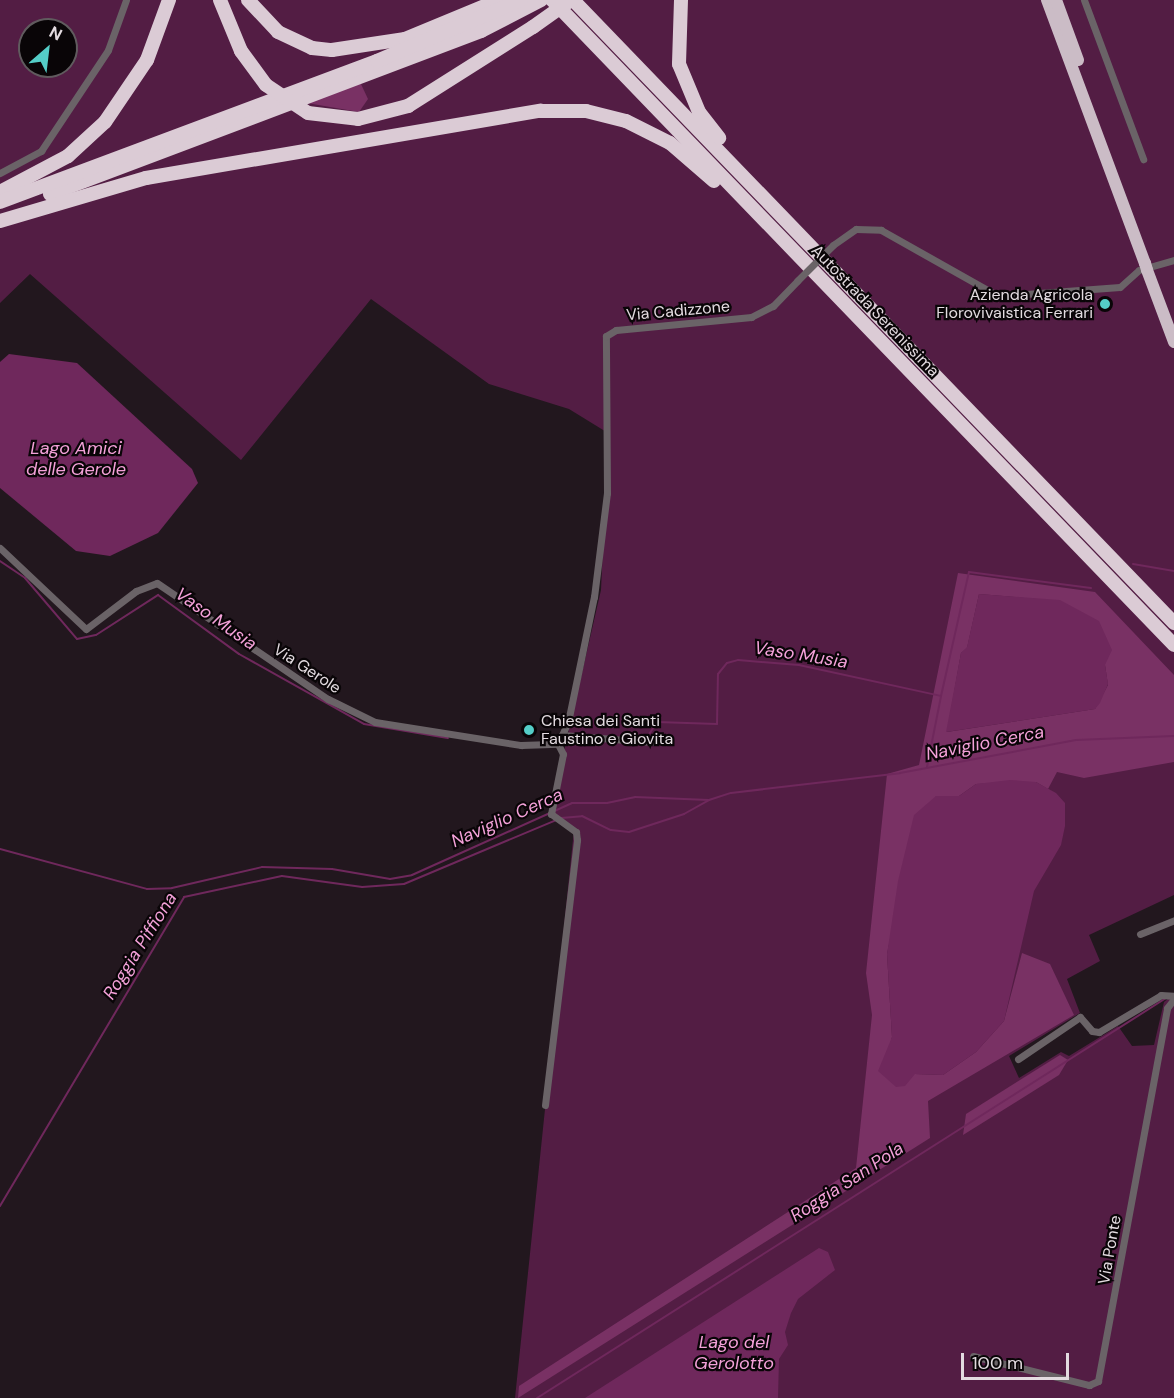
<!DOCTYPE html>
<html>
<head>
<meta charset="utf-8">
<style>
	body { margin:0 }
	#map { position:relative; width:1174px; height:1398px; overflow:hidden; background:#22171e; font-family:"DM Sans",sans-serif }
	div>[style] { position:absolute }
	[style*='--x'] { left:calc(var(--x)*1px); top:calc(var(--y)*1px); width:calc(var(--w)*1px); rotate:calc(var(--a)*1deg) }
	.green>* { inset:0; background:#531d44 }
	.forest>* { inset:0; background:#793164 }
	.water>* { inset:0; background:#6f285c }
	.stream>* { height:2px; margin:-1px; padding:0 1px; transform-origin:1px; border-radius:1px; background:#6f285c }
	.minor>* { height:7px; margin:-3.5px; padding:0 3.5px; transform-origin:3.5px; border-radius:3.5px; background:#6a6367 }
	.trunk>* { height:12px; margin:-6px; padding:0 6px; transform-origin:6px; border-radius:6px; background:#cbbcc6 }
	.motorway>* { height:14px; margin:-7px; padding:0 7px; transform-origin:7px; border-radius:7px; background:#dbcbd5 }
	.minor-bridge>* { height:7px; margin:-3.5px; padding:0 3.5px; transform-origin:3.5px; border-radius:3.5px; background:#6a6367 }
	.trunk-bridge>* { height:12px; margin:-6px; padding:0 6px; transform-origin:6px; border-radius:6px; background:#cbbcc6 }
	.motorway-bridge>* { height:14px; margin:-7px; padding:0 7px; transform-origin:7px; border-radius:7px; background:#dbcbd5 }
	.dots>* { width:16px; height:16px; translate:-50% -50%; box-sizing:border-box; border:3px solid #090507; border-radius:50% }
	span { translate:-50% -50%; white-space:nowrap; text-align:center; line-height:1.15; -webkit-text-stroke:4.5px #090507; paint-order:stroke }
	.poi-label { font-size:16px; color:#e3dbe0 }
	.right { translate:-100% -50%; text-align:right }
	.left { translate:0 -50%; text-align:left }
	.street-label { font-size:16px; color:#e3dbe0 }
	.water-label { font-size:18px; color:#f4a1d9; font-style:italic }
	.north { position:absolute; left:18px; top:18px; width:60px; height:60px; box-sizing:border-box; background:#090507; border:2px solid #605b5e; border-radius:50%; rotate:28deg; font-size:16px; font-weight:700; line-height:24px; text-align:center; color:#e3dbe0 }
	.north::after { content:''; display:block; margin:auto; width:21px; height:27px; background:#54cdc7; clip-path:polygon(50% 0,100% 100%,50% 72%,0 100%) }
	.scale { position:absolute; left:961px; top:1353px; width:108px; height:27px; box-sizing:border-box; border:3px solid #e3dbe0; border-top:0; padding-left:8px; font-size:18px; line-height:21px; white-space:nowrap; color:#e3dbe0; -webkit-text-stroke:4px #090507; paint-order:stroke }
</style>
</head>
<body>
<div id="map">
	<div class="green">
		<div style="clip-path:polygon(evenodd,0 0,1174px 0,1174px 895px,1089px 935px,1100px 961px,1067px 979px,1080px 1013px,1009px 1056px,1019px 1078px,1061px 1052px,1069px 1056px,1118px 1026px,1132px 1046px,1154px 1045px,1164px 1002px,1174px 994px,1174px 1398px,515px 1398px,574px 830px,553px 817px,551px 808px,601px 590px,608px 433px,569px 409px,489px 384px,371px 299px,241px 460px,30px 274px,0 303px,0 0,30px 30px,66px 30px,66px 66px,30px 66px,30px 30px)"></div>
	</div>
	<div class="forest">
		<div style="clip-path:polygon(360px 82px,368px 99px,359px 112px,307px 103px)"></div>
		<div style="clip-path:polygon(evenodd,958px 573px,1095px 592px,1174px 675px,1174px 762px,1084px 778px,1057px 772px,1048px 789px,1036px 782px,976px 784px,959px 796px,936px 796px,892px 929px,887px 954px,892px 1037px,887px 1055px,915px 1074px,943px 1075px,976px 1052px,1004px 1021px,1022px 953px,1050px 964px,1074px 1015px,928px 1101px,930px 1138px,518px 1398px,519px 1386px,856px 1168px,872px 1015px,866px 973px,887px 774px,919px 765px,958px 573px,979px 594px,1060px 601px,1105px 665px,1108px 685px,1095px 709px,947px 732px,961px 653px,967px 648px,979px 594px)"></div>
		<div style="clip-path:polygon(1060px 1055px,1068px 1060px,1059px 1075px,963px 1135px,966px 1114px)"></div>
	</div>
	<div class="water">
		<div style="clip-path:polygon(9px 354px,77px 363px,192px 469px,198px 483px,158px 533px,110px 556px,76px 551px,0 488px,0 362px)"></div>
		<div style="clip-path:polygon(979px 594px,1060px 600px,1099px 621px,1112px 650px,1105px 665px,1108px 684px,1100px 703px,1095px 709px,946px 732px,961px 653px,967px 647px)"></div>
		<div style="clip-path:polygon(1010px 780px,1036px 782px,1056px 793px,1065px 803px,1065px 826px,1061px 845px,1034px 891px,1004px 1021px,976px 1052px,943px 1075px,915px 1074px,905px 1086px,896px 1087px,878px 1071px,892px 1037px,887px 954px,898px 881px,914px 815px,936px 796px,959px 796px,976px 784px)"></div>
		<div style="clip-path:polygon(819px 1248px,828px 1252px,835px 1270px,798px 1299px,791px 1313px,785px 1332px,788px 1345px,779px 1359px,778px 1398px,585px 1398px)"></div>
	</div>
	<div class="stream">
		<div style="--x:0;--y:561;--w:30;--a:34"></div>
		<div style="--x:25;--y:578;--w:80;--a:49.6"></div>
		<div style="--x:77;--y:639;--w:19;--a:-12"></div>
		<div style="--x:96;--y:635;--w:74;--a:-32.8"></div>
		<div style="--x:158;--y:595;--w:100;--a:36.1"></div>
		<div style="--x:239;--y:654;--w:143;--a:29.2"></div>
		<div style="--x:364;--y:724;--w:85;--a:9.5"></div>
		<div style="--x:1133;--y:564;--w:42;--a:9.7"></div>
		<div style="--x:646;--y:739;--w:20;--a:-57"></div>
		<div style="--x:657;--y:722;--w:60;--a:1.9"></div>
		<div style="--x:717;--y:724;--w:50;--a:-88.9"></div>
		<div style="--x:718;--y:674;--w:14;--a:-51"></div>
		<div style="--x:727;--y:663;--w:11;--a:-15"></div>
		<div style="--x:738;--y:660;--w:61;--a:4.7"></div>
		<div style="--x:799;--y:665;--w:145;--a:12.3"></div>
		<div style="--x:941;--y:696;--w:127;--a:-77.3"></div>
		<div style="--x:969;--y:572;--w:123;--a:7.5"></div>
		<div style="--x:927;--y:767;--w:72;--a:-78.8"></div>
		<div style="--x:561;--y:818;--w:21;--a:-5"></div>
		<div style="--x:582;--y:816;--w:32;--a:26"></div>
		<div style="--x:611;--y:830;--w:18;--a:6"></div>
		<div style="--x:629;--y:832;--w:58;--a:-18.1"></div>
		<div style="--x:684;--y:814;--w:29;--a:-29"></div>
		<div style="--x:0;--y:849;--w:152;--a:15.2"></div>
		<div style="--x:147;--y:889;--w:25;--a:-2"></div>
		<div style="--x:172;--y:888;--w:92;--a:-13.1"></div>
		<div style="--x:262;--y:867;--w:70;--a:1.6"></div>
		<div style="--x:332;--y:869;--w:59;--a:9.8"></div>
		<div style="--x:390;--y:879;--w:22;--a:-10"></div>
		<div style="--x:412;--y:875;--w:175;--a:-24.2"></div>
		<div style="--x:572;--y:803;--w:35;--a:0"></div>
		<div style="--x:607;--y:803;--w:29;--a:-12"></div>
		<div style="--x:635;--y:797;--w:74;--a:2.3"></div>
		<div style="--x:709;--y:800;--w:23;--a:-18"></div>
		<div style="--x:731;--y:793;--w:170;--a:-6.7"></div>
		<div style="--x:900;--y:773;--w:179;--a:-10.6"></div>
		<div style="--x:1076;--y:740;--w:98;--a:-2.3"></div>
		<div style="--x:0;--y:1206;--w:360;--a:-59.2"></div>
		<div style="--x:184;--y:897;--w:100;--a:-12.1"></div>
		<div style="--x:282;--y:876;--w:81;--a:7.8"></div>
		<div style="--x:362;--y:887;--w:42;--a:-4.1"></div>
		<div style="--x:404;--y:884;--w:165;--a:-22.8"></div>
		<div style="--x:537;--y:1398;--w:745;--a:-32.45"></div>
	</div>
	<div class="minor">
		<div style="--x:1084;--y:0;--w:170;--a:69.6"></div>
		<div style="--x:0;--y:173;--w:47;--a:-28.2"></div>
		<div style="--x:41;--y:151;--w:121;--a:-56.4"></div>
		<div style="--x:108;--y:50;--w:53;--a:-70.2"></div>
		<div style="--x:833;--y:245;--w:28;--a:-35"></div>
		<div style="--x:856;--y:229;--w:25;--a:2"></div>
		<div style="--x:881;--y:230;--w:134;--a:29.4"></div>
		<div style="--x:998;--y:296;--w:122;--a:-4.2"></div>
		<div style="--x:1120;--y:287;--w:25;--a:-42"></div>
		<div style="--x:1139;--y:270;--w:36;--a:-16"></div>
		<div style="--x:0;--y:548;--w:118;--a:43.3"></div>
		<div style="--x:86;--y:629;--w:63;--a:-37.2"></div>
		<div style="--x:136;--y:591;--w:22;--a:-21"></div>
		<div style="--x:157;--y:583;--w:207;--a:34.2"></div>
		<div style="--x:328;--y:699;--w:52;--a:26.1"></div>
		<div style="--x:375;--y:722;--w:148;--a:9"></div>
		<div style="--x:521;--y:745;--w:37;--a:-2"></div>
		<div style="--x:558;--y:744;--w:24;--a:-66"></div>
		<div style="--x:568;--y:722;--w:128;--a:-78.3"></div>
		<div style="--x:594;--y:597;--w:105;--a:-82.9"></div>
		<div style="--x:607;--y:493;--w:157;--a:-90.4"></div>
		<div style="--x:606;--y:336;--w:12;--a:-31"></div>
		<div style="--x:616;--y:330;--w:136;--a:-5.5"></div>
		<div style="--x:751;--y:317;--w:25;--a:-27"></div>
		<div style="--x:773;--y:306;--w:35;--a:-46"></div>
		<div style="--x:562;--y:735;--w:90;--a:4.4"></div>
		<div style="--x:1140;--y:934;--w:37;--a:-22"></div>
		<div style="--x:1018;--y:1059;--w:75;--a:-34.1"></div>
		<div style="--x:1080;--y:1017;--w:18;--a:49"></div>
		<div style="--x:1092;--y:1031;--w:7;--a:8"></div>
		<div style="--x:1099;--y:1032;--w:72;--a:-30.8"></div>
		<div style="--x:1161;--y:995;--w:13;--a:4"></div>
		<div style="--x:545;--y:1105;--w:267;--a:-83.1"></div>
		<div style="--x:577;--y:840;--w:8;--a:-97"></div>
		<div style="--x:576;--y:832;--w:31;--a:-144"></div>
		<div style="--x:551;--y:814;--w:61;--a:-78.7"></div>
		<div style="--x:563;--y:754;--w:11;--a:-117"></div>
		<div style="--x:973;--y:1356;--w:120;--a:14"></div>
		<div style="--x:1089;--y:1385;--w:10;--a:-24"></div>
		<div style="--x:1098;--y:1381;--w:379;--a:-79.5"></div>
		<div style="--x:1167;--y:1008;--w:11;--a:-52"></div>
	</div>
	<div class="trunk">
		<div style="--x:1047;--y:0;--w:281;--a:69.6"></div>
		<div style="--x:1056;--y:0;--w:64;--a:69.9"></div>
		<div style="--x:1147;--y:270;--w:77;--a:69.4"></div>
	</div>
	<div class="motorway">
		<div style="--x:220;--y:0;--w:55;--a:67.6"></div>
		<div style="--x:241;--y:51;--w:42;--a:53.7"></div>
		<div style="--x:248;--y:0;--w:44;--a:46.8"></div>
		<div style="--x:278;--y:32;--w:38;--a:25"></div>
		<div style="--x:312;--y:48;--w:20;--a:6"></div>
		<div style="--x:332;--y:50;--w:74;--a:-8.6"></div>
		<div style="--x:405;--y:39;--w:102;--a:-22.5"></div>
		<div style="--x:552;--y:0;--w:896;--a:46.04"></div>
		<div style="--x:573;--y:0;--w:866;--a:46.03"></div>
		<div style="--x:681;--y:0;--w:64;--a:91.8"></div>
		<div style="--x:679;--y:64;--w:52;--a:67.4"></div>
		<div style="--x:699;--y:112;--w:33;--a:52"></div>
		<div style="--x:308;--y:113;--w:50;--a:6.8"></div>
		<div style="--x:358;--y:119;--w:52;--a:-14.6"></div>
		<div style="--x:408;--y:106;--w:148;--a:-32.3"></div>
		<div style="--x:0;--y:192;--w:77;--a:-27.9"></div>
		<div style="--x:68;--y:156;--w:50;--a:-42.6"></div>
		<div style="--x:105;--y:122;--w:75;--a:-55.9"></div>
		<div style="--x:147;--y:60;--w:64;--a:-69.9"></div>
		<div style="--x:50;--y:194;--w:461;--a:-20.7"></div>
		<div style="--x:481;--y:31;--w:68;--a:-27.3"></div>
		<div style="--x:0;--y:202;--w:403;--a:-20.5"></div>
		<div style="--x:377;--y:61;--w:156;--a:-23"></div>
		<div style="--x:0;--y:221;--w:152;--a:-16.4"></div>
		<div style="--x:146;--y:178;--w:400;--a:-9.7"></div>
		<div style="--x:540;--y:111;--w:46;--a:0"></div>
		<div style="--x:586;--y:111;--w:41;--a:14"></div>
		<div style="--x:626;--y:121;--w:49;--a:26.6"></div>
		<div style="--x:670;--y:143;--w:58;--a:40.8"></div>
	</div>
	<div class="minor-bridge">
		<div style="--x:797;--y:281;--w:51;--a:-45"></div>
	</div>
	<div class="trunk-bridge">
		<div style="--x:1145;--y:263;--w:7;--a:74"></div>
	</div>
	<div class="motorway-bridge">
		<div style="--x:533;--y:27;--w:47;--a:-35.4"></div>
		<div style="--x:266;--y:85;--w:50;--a:33.7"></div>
	</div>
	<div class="dots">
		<div style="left:1105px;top:304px;background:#54cdc7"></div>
		<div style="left:529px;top:730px;background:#54cdc7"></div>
	</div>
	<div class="poi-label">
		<span class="right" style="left:1093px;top:304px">Azienda Agricola<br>Florovivaistica Ferrari</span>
		<span class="left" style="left:541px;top:730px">Chiesa dei Santi<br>Faustino e Giovita</span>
	</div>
	<div class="street-label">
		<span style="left:678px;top:311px;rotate:-5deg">Via Cadizzone</span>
		<span style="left:875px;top:311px;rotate:46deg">Autostrada Serenissima</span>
		<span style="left:307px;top:669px;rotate:33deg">Via Gerole</span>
		<span style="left:1110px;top:1250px;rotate:-80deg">Via Ponte</span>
	</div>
	<div class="water-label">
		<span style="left:76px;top:459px">Lago Amici<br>delle Gerole</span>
		<span style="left:216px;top:619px;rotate:35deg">Vaso Musia</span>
		<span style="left:801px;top:655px;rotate:9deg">Vaso Musia</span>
		<span style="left:985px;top:743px;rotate:-11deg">Naviglio Cerca</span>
		<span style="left:507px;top:818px;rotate:-24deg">Naviglio Cerca</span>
		<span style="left:140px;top:946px;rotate:-58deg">Roggia Piffiona</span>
		<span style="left:847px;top:1182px;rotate:-33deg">Roggia San Pola</span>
		<span style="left:734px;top:1353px">Lago del<br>Gerolotto</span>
	</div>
	<div class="north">N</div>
	<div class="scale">100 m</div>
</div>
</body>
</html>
